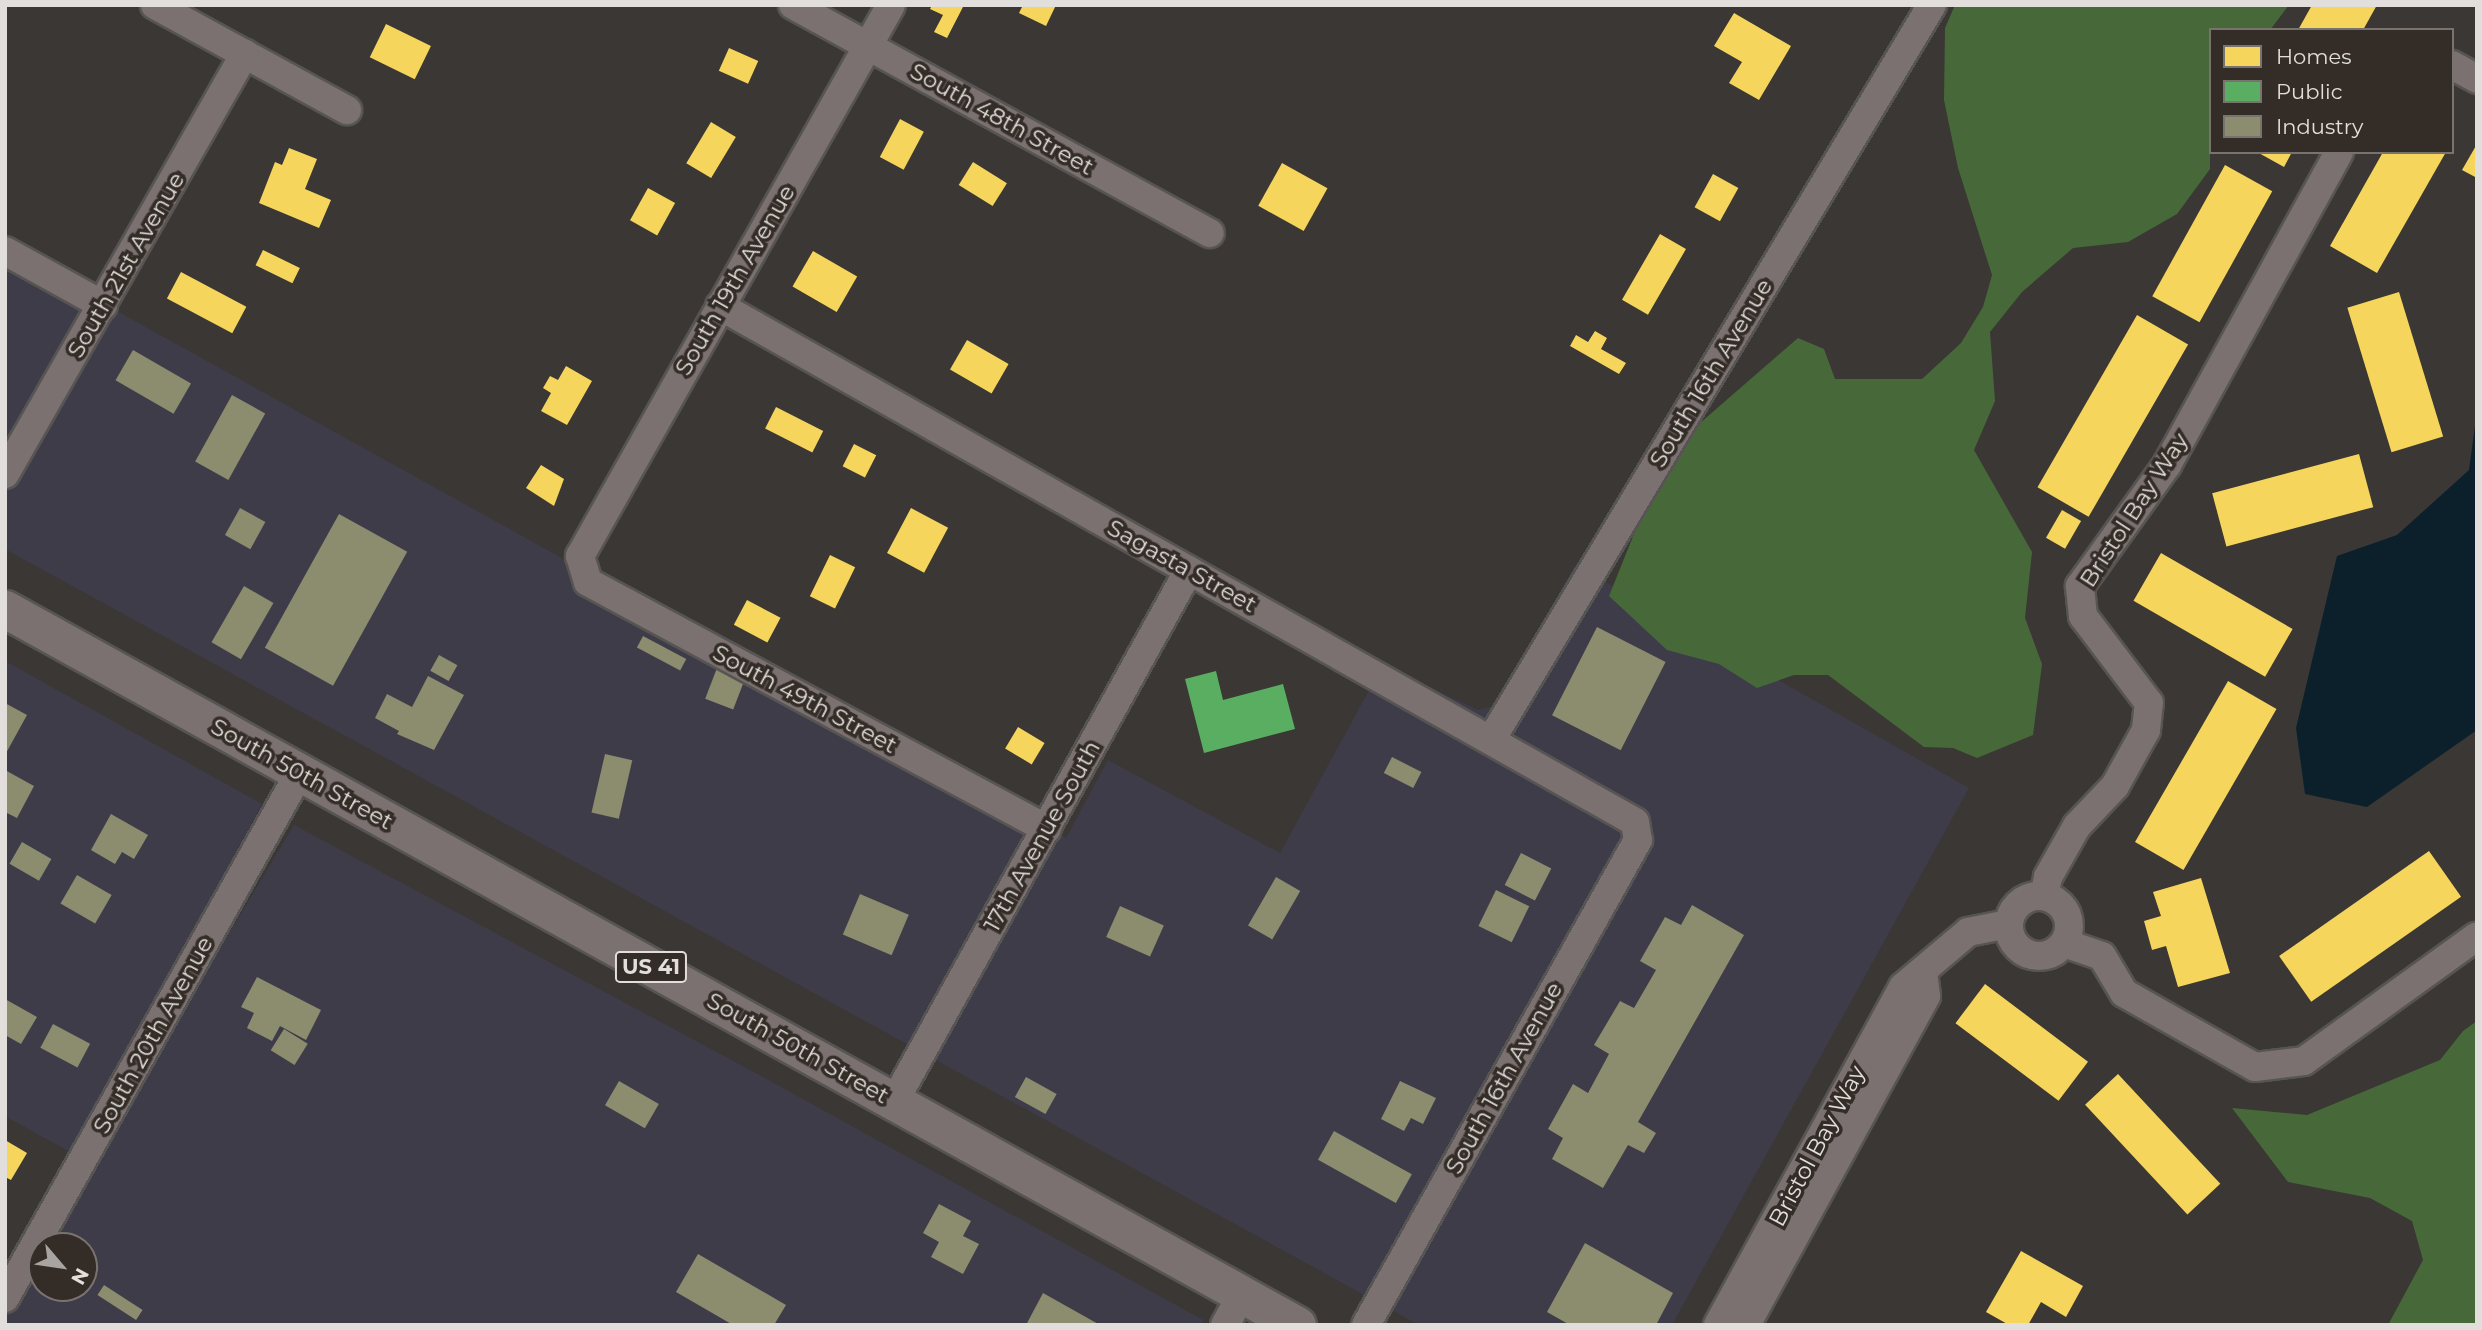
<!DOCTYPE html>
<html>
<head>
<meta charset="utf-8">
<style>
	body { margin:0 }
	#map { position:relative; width:2482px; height:1330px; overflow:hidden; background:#3a3734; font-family:Montserrat,sans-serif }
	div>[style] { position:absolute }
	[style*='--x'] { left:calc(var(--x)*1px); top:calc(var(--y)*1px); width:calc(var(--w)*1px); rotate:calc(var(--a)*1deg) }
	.industrial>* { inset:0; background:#3f3c4a }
	.forest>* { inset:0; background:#476939 }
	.water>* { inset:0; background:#0c202c }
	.homes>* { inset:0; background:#f6d55c; transform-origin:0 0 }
	.public>* { inset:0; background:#5aae61 }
	.industry>* { inset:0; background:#8c8c6e; transform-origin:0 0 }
	.roads { filter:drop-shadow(2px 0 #575553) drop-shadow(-2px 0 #575553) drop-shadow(0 2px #575553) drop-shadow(0 -2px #575553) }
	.minor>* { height:28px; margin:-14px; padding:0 14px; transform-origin:14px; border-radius:14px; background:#7b7170 }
	.minor>.ring { margin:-14px; padding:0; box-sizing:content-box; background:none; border:28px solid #7b7170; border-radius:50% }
	.major>* { height:37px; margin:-18.5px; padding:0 18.5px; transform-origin:18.5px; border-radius:18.5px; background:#7b7170 }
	span { translate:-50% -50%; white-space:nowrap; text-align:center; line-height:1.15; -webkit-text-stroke:7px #332c27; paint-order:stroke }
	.shield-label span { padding:2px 5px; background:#332c27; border:2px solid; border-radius:5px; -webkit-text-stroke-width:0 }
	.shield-label { font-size:21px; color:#e2dedb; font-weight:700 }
	.street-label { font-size:23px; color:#e2dedb }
	.frame { position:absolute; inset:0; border:7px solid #e2dedb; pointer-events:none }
	.legend { position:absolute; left:2209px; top:28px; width:245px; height:126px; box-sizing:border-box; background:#332c27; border:2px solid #79736f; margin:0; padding:9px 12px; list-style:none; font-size:21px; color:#e2dedb }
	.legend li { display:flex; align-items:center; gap:14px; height:35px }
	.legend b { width:35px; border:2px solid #79736f }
	.north { position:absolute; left:28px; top:1232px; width:70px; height:70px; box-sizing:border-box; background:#332c27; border:2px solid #79736f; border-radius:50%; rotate:119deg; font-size:19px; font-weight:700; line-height:28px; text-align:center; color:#e2dedb }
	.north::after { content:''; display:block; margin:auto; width:24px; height:32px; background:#a7a4a1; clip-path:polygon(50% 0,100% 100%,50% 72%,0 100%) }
</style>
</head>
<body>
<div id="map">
	<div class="industrial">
		<div style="clip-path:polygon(5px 249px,1066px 838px,1108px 760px,1280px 853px,1383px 665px,1478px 710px,1497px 705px,1575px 565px,1969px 788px,1672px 1325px,1419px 1325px,5px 549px)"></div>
		<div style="clip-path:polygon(5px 661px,262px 804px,72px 1153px,5px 1116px)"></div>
		<div style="clip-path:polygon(294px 825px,750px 1070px,1203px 1320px,1202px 1325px,5px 1325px,5px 1314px,42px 1247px,42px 1288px,84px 1288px,84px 1246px,42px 1246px)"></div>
	</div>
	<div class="forest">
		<div style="clip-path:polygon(1955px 5px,2289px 5px,2270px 30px,2211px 30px,2210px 169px,2177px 214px,2128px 242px,2073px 248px,2022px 292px,1990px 332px,1995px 401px,1974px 450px,2032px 552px,2025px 618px,2042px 664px,2033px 735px,1977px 758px,1953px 748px,1924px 747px,1828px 675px,1794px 675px,1757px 688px,1719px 664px,1667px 650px,1609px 596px,1640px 519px,1692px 430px,1798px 338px,1824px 349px,1835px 379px,1922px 379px,1961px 343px,1983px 307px,1992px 275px,1958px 168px,1944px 100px,1945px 28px)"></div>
		<div style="clip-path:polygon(2477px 1021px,2477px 1325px,2388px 1325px,2423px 1260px,2412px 1221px,2370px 1198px,2288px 1182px,2232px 1108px,2307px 1115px,2440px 1060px,2463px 1031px)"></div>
	</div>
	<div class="water">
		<div style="clip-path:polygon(2477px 411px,2477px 730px,2367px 807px,2305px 794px,2296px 728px,2337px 556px,2397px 535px,2469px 470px)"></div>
	</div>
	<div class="homes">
		<div style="clip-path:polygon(932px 5px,964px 5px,947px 38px,934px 32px,943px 15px,930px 9px)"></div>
		<div style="clip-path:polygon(1023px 5px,1056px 5px,1046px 26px,1019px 13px)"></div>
		<div style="clip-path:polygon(2312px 5px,2377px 5px,2363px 30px,2298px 30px)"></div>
		<div style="clip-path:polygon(1734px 13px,1791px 46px,1759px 100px,1729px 83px,1742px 62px,1714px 46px)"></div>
		<div style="left:386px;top:24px;width:50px;height:37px;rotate:26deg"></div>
		<div style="left:729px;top:48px;width:32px;height:25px;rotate:24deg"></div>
		<div style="left:900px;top:119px;width:27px;height:43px;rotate:28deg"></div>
		<div style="left:711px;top:122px;width:29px;height:48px;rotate:31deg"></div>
		<div style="clip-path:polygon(2477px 144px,2477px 178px,2462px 170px)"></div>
		<div style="clip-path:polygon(289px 148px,317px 159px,305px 189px,331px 200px,319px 228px,259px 203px,275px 162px,282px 165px)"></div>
		<div style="clip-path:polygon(2257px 152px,2292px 152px,2284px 167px)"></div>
		<div style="clip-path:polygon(2383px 152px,2446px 152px,2377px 273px,2330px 246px)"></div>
		<div style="left:973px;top:162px;width:40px;height:27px;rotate:32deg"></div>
		<div style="left:1282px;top:163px;width:52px;height:49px;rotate:29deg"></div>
		<div style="left:2225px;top:165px;width:54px;height:150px;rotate:29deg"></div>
		<div style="left:1713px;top:174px;width:29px;height:38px;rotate:29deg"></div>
		<div style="left:648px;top:188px;width:31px;height:37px;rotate:29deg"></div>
		<div style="left:1660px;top:234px;width:30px;height:76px;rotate:30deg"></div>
		<div style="left:263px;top:250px;width:41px;height:17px;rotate:26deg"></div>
		<div style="left:813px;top:251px;width:51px;height:41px;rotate:30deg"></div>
		<div style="left:181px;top:272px;width:74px;height:30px;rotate:28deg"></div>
		<div style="left:2399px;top:292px;width:151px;height:54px;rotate:73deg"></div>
		<div style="left:2137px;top:315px;width:59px;height:199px;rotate:30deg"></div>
		<div style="clip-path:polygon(1595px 331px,1607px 338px,1601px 349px,1626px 363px,1619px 374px,1570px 346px,1576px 335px,1588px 342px)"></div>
		<div style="left:967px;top:340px;width:48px;height:34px;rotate:30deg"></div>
		<div style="clip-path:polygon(566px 366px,592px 381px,567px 425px,541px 411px,551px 393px,543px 388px,550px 376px,558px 380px)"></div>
		<div style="left:776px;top:407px;width:53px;height:24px;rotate:27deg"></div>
		<div style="left:854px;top:444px;width:25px;height:25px;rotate:27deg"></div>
		<div style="left:2359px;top:454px;width:55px;height:152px;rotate:75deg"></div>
		<div style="clip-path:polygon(541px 465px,564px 479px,554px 506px,526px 488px)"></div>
		<div style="left:911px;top:508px;width:42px;height:51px;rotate:28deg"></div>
		<div style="left:2062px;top:510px;width:22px;height:32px;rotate:30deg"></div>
		<div style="left:2161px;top:553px;width:152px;height:55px;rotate:30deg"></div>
		<div style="left:830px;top:555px;width:28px;height:46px;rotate:26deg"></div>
		<div style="left:747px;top:600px;width:38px;height:28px;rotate:28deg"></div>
		<div style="left:2228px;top:681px;width:56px;height:186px;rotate:30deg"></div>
		<div style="left:1018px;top:727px;width:31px;height:25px;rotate:31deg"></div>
		<div style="left:2429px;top:851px;width:56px;height:183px;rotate:55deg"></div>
		<div style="clip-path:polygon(2201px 878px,2230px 973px,2178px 987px,2166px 946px,2152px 950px,2144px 921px,2161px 916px,2153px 892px)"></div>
		<div style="left:1985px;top:984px;width:129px;height:49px;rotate:37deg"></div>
		<div style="left:2118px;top:1074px;width:150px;height:45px;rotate:47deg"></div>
		<div style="clip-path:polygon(5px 1140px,27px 1153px,11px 1180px,5px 1177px)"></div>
		<div style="clip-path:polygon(2021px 1251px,2083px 1286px,2066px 1317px,2041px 1302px,2028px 1325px,2009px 1325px,1986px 1312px)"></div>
	</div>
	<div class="public">
		<div style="clip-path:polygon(1216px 671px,1223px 700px,1283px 684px,1295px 729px,1204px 753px,1185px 679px)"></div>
	</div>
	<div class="industry">
		<div style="left:133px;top:350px;width:67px;height:35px;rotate:30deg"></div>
		<div style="left:232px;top:395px;width:38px;height:76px;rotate:29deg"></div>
		<div style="left:240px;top:508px;width:29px;height:31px;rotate:29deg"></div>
		<div style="left:339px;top:514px;width:78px;height:153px;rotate:29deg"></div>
		<div style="left:244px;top:586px;width:34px;height:65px;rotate:30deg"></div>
		<div style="left:1597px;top:627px;width:77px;height:99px;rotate:27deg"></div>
		<div style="left:643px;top:636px;width:49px;height:13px;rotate:28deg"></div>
		<div style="left:439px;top:655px;width:21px;height:18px;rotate:29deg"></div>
		<div style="left:717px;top:668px;width:30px;height:33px;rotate:21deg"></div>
		<div style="clip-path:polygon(428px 676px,464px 695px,434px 750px,397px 734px,399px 731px,375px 718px,387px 694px,412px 707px)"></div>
		<div style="clip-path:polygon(5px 703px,27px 715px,5px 755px)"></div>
		<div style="left:605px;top:754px;width:28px;height:60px;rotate:13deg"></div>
		<div style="left:1392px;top:757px;width:33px;height:18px;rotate:27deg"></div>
		<div style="clip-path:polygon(5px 770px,34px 786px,17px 818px,5px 812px)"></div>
		<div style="clip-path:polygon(111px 814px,148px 835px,134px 859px,122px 852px,115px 864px,91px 850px)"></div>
		<div style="left:22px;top:842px;width:34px;height:25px;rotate:30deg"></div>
		<div style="left:1521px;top:853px;width:34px;height:36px;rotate:27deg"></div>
		<div style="left:77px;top:875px;width:40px;height:33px;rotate:30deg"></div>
		<div style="left:1276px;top:877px;width:28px;height:56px;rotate:30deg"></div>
		<div style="left:1496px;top:890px;width:37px;height:40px;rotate:26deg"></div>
		<div style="left:860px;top:894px;width:53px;height:44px;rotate:23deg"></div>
		<div style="clip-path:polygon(1692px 905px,1744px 935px,1638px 1122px,1656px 1133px,1644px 1153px,1628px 1145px,1603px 1188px,1552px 1159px,1563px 1138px,1548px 1129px,1573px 1084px,1588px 1093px,1609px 1054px,1594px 1045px,1620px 1001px,1634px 1008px,1656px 970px,1640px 961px,1665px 917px,1681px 925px)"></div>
		<div style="left:1120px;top:906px;width:48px;height:34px;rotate:24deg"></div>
		<div style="clip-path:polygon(257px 977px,321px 1010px,306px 1040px,280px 1026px,272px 1041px,247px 1028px,254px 1013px,241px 1007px)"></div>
		<div style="clip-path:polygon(5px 999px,37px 1017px,21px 1044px,5px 1035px)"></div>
		<div style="left:53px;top:1024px;width:42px;height:27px;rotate:28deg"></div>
		<div style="left:284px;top:1029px;width:28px;height:25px;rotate:32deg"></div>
		<div style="left:1026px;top:1077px;width:35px;height:23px;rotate:29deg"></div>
		<div style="left:619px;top:1081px;width:46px;height:28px;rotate:30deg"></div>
		<div style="clip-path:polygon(1400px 1081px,1436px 1098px,1423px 1124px,1411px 1118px,1404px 1131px,1381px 1119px)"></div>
		<div style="left:1334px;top:1131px;width:89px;height:33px;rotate:29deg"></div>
		<div style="clip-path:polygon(939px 1204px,971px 1221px,963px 1236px,979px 1244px,963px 1274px,931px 1257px,939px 1242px,923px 1233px)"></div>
		<div style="clip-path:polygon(1585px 1243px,1673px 1293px,1656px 1325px,1570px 1325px,1547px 1312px)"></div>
		<div style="clip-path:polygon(698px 1254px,786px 1305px,774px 1325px,733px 1325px,676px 1292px)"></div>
		<div style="left:104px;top:1285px;width:46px;height:12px;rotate:33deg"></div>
		<div style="clip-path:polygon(1043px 1293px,1100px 1325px,1026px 1325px)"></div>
	</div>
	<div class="roads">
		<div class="minor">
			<div style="--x:155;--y:5;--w:219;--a:28.7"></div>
			<div style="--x:793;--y:5;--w:475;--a:28.7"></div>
			<div style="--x:891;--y:5;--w:633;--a:119.44"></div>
			<div style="--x:580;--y:556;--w:27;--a:73"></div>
			<div style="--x:588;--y:582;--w:521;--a:28.29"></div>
			<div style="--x:2452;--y:65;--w:29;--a:29"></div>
			<div style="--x:5;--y:251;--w:112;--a:28.9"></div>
			<div style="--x:720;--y:306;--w:1050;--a:29.42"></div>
			<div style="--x:1635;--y:822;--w:18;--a:81"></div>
			<div style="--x:1638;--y:840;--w:556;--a:119.28"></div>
			<div style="--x:5;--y:474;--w:484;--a:-60.3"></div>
			<div style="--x:1491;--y:740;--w:857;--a:-59.04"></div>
			<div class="ring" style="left:2009px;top:896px;width:32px;height:32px"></div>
			<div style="--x:2044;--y:896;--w:19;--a:-78"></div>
			<div style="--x:2048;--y:877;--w:59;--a:-60.4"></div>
			<div style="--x:2077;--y:826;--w:55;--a:-46.5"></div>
			<div style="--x:2115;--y:786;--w:64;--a:-61"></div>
			<div style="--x:2146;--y:730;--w:27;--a:-84"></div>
			<div style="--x:2149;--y:703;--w:109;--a:-127.2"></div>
			<div style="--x:2083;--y:616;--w:30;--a:-96"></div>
			<div style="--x:2080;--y:586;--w:149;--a:-54.3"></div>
			<div style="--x:2167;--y:465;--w:357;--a:-61.2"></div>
			<div style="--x:2064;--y:943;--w:40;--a:18.9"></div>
			<div style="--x:2102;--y:956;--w:43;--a:59.3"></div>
			<div style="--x:2124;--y:993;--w:150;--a:29.5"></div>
			<div style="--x:2255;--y:1067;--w:49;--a:-7"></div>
			<div style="--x:2304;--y:1061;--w:213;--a:-35.8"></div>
			<div style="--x:894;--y:1102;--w:608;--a:-60.99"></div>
			<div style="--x:5;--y:1298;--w:603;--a:-60.71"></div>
			<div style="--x:1225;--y:1325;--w:35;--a:-61"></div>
			<div style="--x:1718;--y:1325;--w:385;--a:-61.3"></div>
			<div style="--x:1903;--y:987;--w:85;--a:-40.2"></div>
			<div style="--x:1968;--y:932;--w:41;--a:-11.3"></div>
			<div style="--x:1746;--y:1325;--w:375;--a:-61.3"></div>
			<div style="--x:1926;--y:996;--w:23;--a:-97"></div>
		</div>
		<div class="major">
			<div style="--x:5;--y:609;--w:1477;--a:28.99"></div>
		</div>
	</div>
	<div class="shield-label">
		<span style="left:651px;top:967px">US 41</span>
	</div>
	<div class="street-label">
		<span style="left:1002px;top:119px;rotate:29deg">South 48th Street</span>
		<span style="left:126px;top:265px;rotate:-60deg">South 21st Avenue</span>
		<span style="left:735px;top:280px;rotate:-60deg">South 19th Avenue</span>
		<span style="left:1711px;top:373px;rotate:-59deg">South 16th Avenue</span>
		<span style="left:2134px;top:510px;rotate:-57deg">Bristol Bay Way</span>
		<span style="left:1182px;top:566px;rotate:29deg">Sagasta Street</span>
		<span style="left:805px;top:699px;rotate:28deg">South 49th Street</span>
		<span style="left:302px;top:774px;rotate:29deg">South 50th Street</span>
		<span style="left:1042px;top:836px;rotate:-61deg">17th Avenue South</span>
		<span style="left:153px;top:1035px;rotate:-61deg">South 20th Avenue</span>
		<span style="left:798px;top:1048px;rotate:29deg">South 50th Street</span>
		<span style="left:1504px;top:1078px;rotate:-61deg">South 16th Avenue</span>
		<span style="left:1817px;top:1146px;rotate:-62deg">Bristol Bay Way</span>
	</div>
	<div class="frame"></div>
	<ul class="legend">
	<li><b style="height:19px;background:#f6d55c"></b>Homes</li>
	<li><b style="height:19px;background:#5aae61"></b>Public</li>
	<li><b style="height:19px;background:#8c8c6e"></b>Industry</li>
	</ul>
	<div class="north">N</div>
</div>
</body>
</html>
